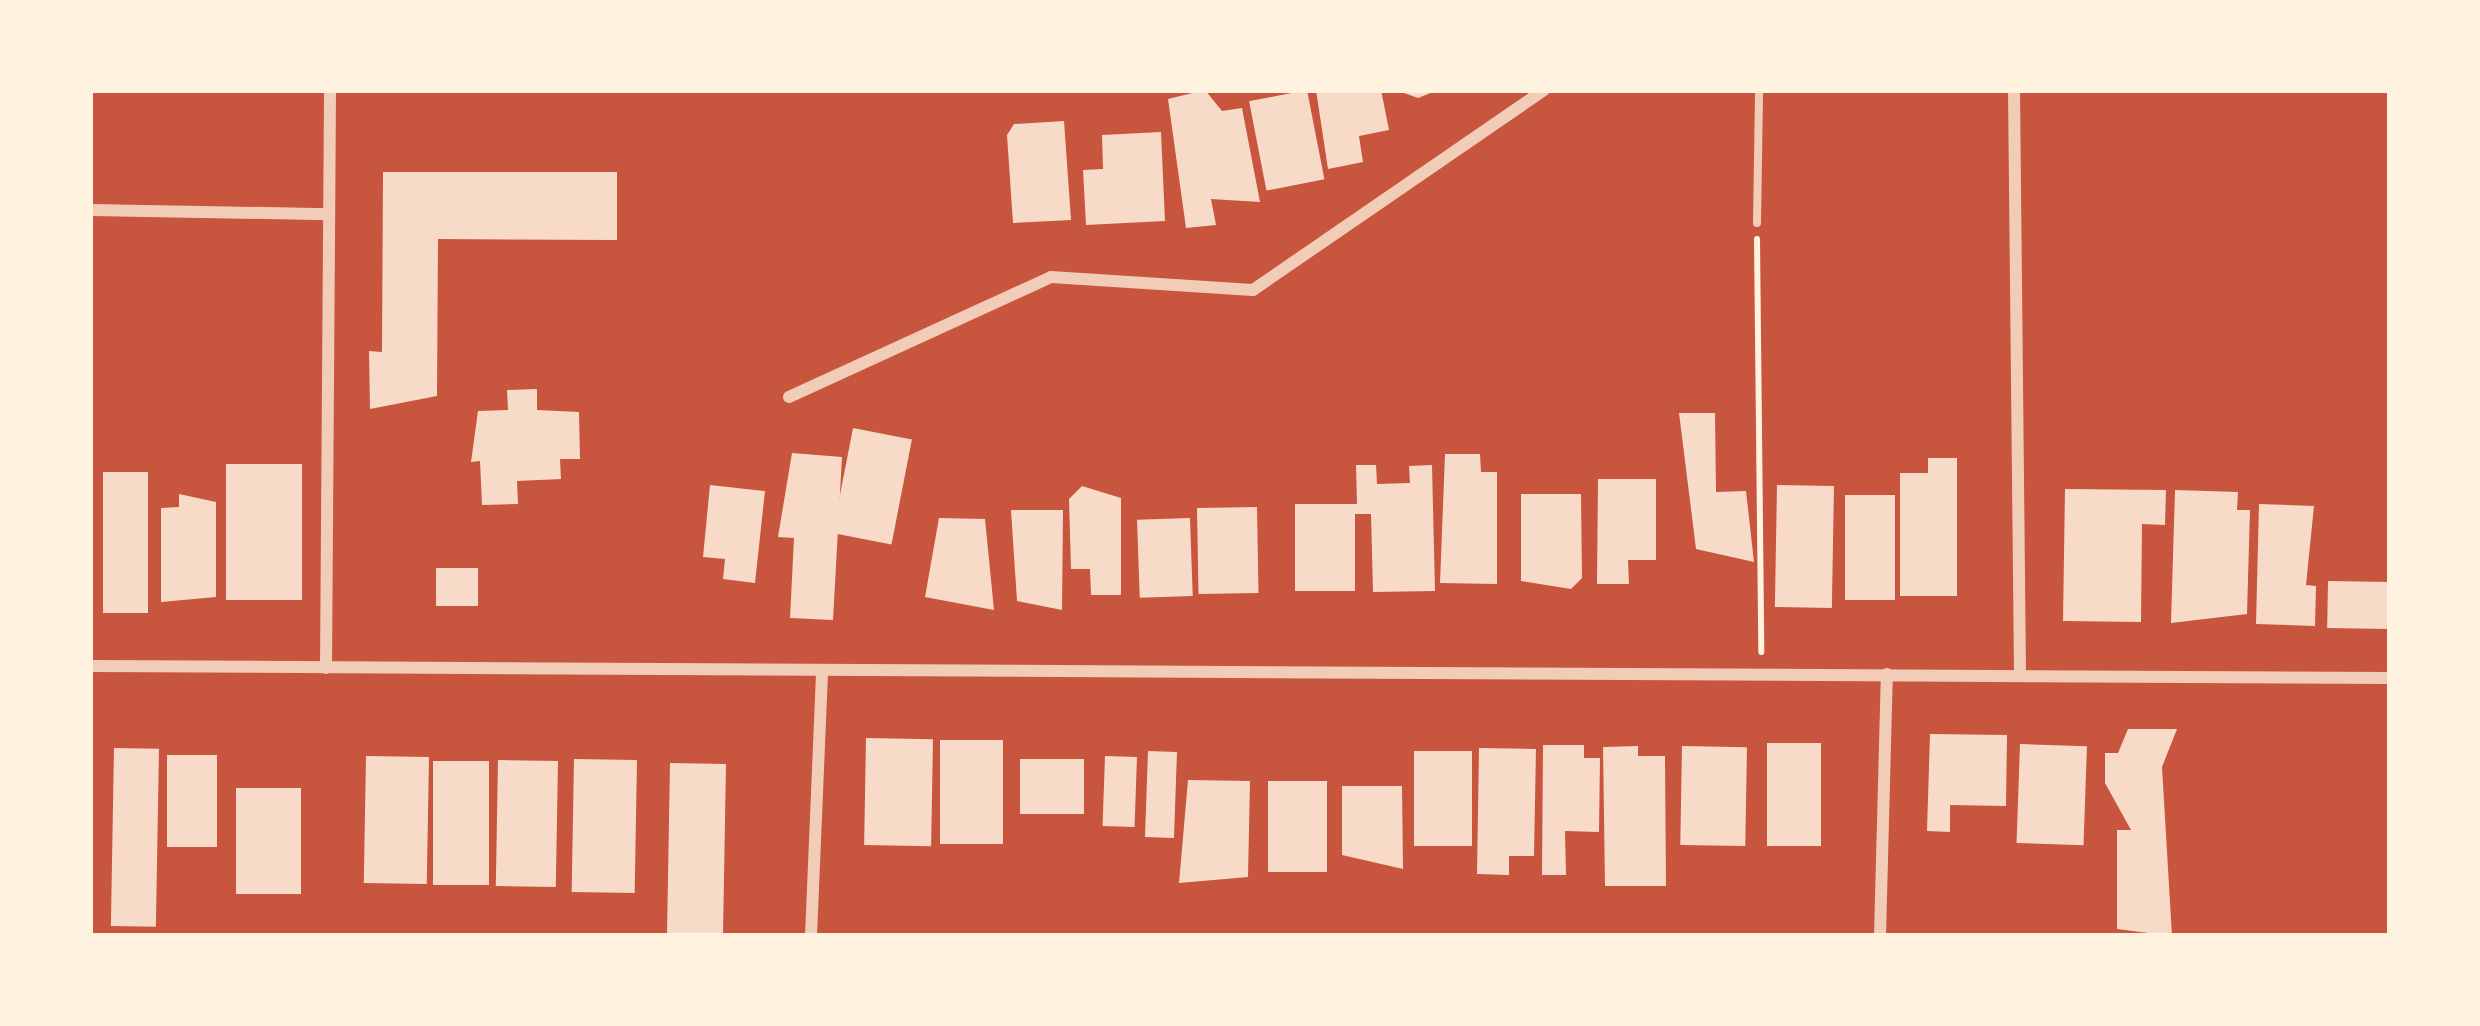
<!DOCTYPE html>
<html>
<head>
<meta charset="utf-8">
<style>
	body { margin:0 }
	#map { position:relative; width:2480px; height:1026px; overflow:hidden; background:#c8553d; font-family:"Open Sans",sans-serif }
	div>[style] { position:absolute }
	[style*='--x'] { left:calc(var(--x)*1px); top:calc(var(--y)*1px); width:calc(var(--w)*1px); rotate:calc(var(--a)*1deg) }
	.building>* { inset:0; background:#f7dbc8; transform-origin:0 0 }
	.path>* { height:6px; margin:-3px; padding:0 3px; transform-origin:3px; border-radius:3px; background:#fff3e0 }
	.service>* { height:8px; margin:-4px; padding:0 4px; transform-origin:4px; border-radius:4px; background:#f1ccb7 }
	.minor>* { height:12px; margin:-6px; padding:0 6px; transform-origin:6px; border-radius:6px; background:#f1ccb7 }
	span { translate:-50% -50%; white-space:nowrap; text-align:center; line-height:1.15; -webkit-text-stroke:10px #fff3e0; paint-order:stroke }
	.frame { position:absolute; inset:0; border:93px solid #fff3e0; pointer-events:none }
</style>
</head>
<body>
<div id="map">
	<div class="building">
		<div style="clip-path:polygon(1205px 90px,1222px 111px,1242px 108px,1260px 202px,1211px 199px,1216px 225px,1186px 228px,1168px 99px)"></div>
		<div style="left:1307px;top:90px;width:91px;height:59px;rotate:79deg"></div>
		<div style="clip-path:polygon(1316px 90px,1381px 90px,1389px 130px,1359px 136px,1363px 162px,1328px 169px)"></div>
		<div style="clip-path:polygon(1396px 90px,1438px 90px,1418px 98px)"></div>
		<div style="clip-path:polygon(1064px 121px,1071px 220px,1013px 223px,1007px 135px,1014px 124px)"></div>
		<div style="clip-path:polygon(1161px 132px,1165px 221px,1086px 225px,1083px 170px,1103px 169px,1102px 135px)"></div>
		<div style="clip-path:polygon(383px 172px,617px 172px,617px 240px,438px 239px,437px 396px,370px 409px,369px 351px,382px 352px)"></div>
		<div style="clip-path:polygon(537px 389px,537px 410px,579px 412px,580px 459px,560px 459px,561px 479px,517px 481px,518px 504px,482px 505px,480px 461px,471px 462px,478px 411px,508px 410px,507px 390px)"></div>
		<div style="clip-path:polygon(1679px 413px,1715px 413px,1716px 492px,1746px 491px,1754px 562px,1696px 549px)"></div>
		<div style="left:853px;top:428px;width:60px;height:107px;rotate:11deg"></div>
		<div style="clip-path:polygon(792px 453px,842px 457px,833px 620px,790px 618px,794px 538px,778px 537px)"></div>
		<div style="clip-path:polygon(1445px 454px,1480px 454px,1481px 472px,1497px 472px,1497px 584px,1440px 583px)"></div>
		<div style="clip-path:polygon(1928px 458px,1957px 458px,1957px 596px,1900px 596px,1900px 473px,1928px 473px)"></div>
		<div style="left:226px;top:464px;width:76px;height:136px"></div>
		<div style="clip-path:polygon(1356px 465px,1376px 465px,1377px 484px,1410px 483px,1409px 466px,1432px 465px,1435px 591px,1373px 592px,1371px 514px,1355px 514px,1355px 591px,1295px 591px,1295px 504px,1357px 504px)"></div>
		<div style="left:103px;top:472px;width:45px;height:141px"></div>
		<div style="clip-path:polygon(1598px 479px,1656px 479px,1656px 560px,1628px 560px,1629px 584px,1597px 584px)"></div>
		<div style="clip-path:polygon(710px 485px,765px 491px,755px 583px,723px 579px,725px 559px,703px 557px)"></div>
		<div style="left:1777px;top:485px;width:57px;height:122px;rotate:1deg"></div>
		<div style="clip-path:polygon(1082px 486px,1121px 498px,1121px 595px,1091px 595px,1090px 569px,1071px 569px,1069px 499px)"></div>
		<div style="clip-path:polygon(2065px 489px,2166px 490px,2165px 525px,2142px 524px,2141px 622px,2063px 621px)"></div>
		<div style="clip-path:polygon(2175px 490px,2238px 492px,2237px 510px,2250px 510px,2247px 614px,2171px 623px)"></div>
		<div style="clip-path:polygon(179px 494px,216px 502px,216px 597px,161px 602px,161px 508px,179px 507px)"></div>
		<div style="clip-path:polygon(1521px 494px,1581px 494px,1582px 578px,1571px 589px,1521px 581px)"></div>
		<div style="left:1845px;top:495px;width:50px;height:105px"></div>
		<div style="clip-path:polygon(2259px 504px,2314px 506px,2306px 585px,2316px 586px,2315px 626px,2256px 624px)"></div>
		<div style="left:1257px;top:507px;width:86px;height:60px;rotate:89deg"></div>
		<div style="clip-path:polygon(1011px 510px,1063px 510px,1062px 610px,1017px 601px)"></div>
		<div style="clip-path:polygon(939px 518px,985px 519px,994px 610px,925px 597px)"></div>
		<div style="left:1190px;top:518px;width:78px;height:53px;rotate:88deg"></div>
		<div style="left:436px;top:568px;width:42px;height:38px"></div>
		<div style="left:2328px;top:581px;width:62px;height:47px;rotate:1deg"></div>
		<div style="clip-path:polygon(2128px 729px,2177px 729px,2162px 767px,2172px 936px,2117px 929px,2117px 830px,2131px 830px,2105px 783px,2105px 753px,2118px 753px)"></div>
		<div style="clip-path:polygon(1930px 734px,2007px 735px,2006px 806px,1950px 805px,1950px 832px,1927px 831px)"></div>
		<div style="left:866px;top:738px;width:67px;height:107px;rotate:1deg"></div>
		<div style="left:940px;top:740px;width:63px;height:104px"></div>
		<div style="left:1767px;top:743px;width:54px;height:103px"></div>
		<div style="left:2020px;top:744px;width:67px;height:99px;rotate:2deg"></div>
		<div style="clip-path:polygon(1543px 745px,1584px 745px,1584px 758px,1600px 758px,1599px 832px,1565px 831px,1566px 875px,1542px 875px)"></div>
		<div style="clip-path:polygon(1638px 746px,1638px 756px,1665px 756px,1666px 886px,1605px 886px,1603px 747px)"></div>
		<div style="left:1682px;top:746px;width:65px;height:99px;rotate:1deg"></div>
		<div style="left:114px;top:748px;width:45px;height:178px;rotate:1deg"></div>
		<div style="clip-path:polygon(1479px 748px,1536px 749px,1534px 856px,1509px 856px,1509px 875px,1477px 874px)"></div>
		<div style="left:1148px;top:751px;width:29px;height:86px;rotate:2deg"></div>
		<div style="left:1414px;top:751px;width:58px;height:95px"></div>
		<div style="left:217px;top:755px;width:92px;height:50px;rotate:90deg"></div>
		<div style="left:366px;top:756px;width:63px;height:127px;rotate:1deg"></div>
		<div style="left:1105px;top:756px;width:32px;height:70px;rotate:2deg"></div>
		<div style="left:574px;top:759px;width:63px;height:133px;rotate:1deg"></div>
		<div style="left:1020px;top:759px;width:64px;height:55px"></div>
		<div style="left:498px;top:760px;width:60px;height:126px;rotate:1deg"></div>
		<div style="left:433px;top:761px;width:56px;height:124px"></div>
		<div style="left:670px;top:763px;width:56px;height:173px;rotate:1deg"></div>
		<div style="clip-path:polygon(1188px 780px,1250px 781px,1248px 877px,1179px 883px)"></div>
		<div style="left:1268px;top:781px;width:59px;height:91px"></div>
		<div style="clip-path:polygon(1342px 786px,1402px 786px,1403px 869px,1342px 855px)"></div>
		<div style="left:236px;top:788px;width:65px;height:106px"></div>
	</div>
	<div class="path">
		<div style="--x:1757;--y:239;--w:413;--a:89.4"></div>
	</div>
	<div class="service">
		<div style="--x:1757;--y:223;--w:133;--a:-89.1"></div>
	</div>
	<div class="minor">
		<div style="--x:2014;--y:90;--w:582;--a:89.41"></div>
		<div style="--x:90;--y:210;--w:239;--a:1"></div>
		<div style="--x:789;--y:397;--w:288;--a:-24.6"></div>
		<div style="--x:1051;--y:277;--w:202;--a:3.7"></div>
		<div style="--x:1253;--y:290;--w:353;--a:-34.5"></div>
		<div style="--x:90;--y:666;--w:2300;--a:0.3"></div>
		<div style="--x:326;--y:668;--w:578;--a:-89.6"></div>
		<div style="--x:811;--y:936;--w:266;--a:-87.6"></div>
		<div style="--x:1880;--y:936;--w:262;--a:-88.5"></div>
	</div>
	<div class="frame"></div>
</div>
</body>
</html>
